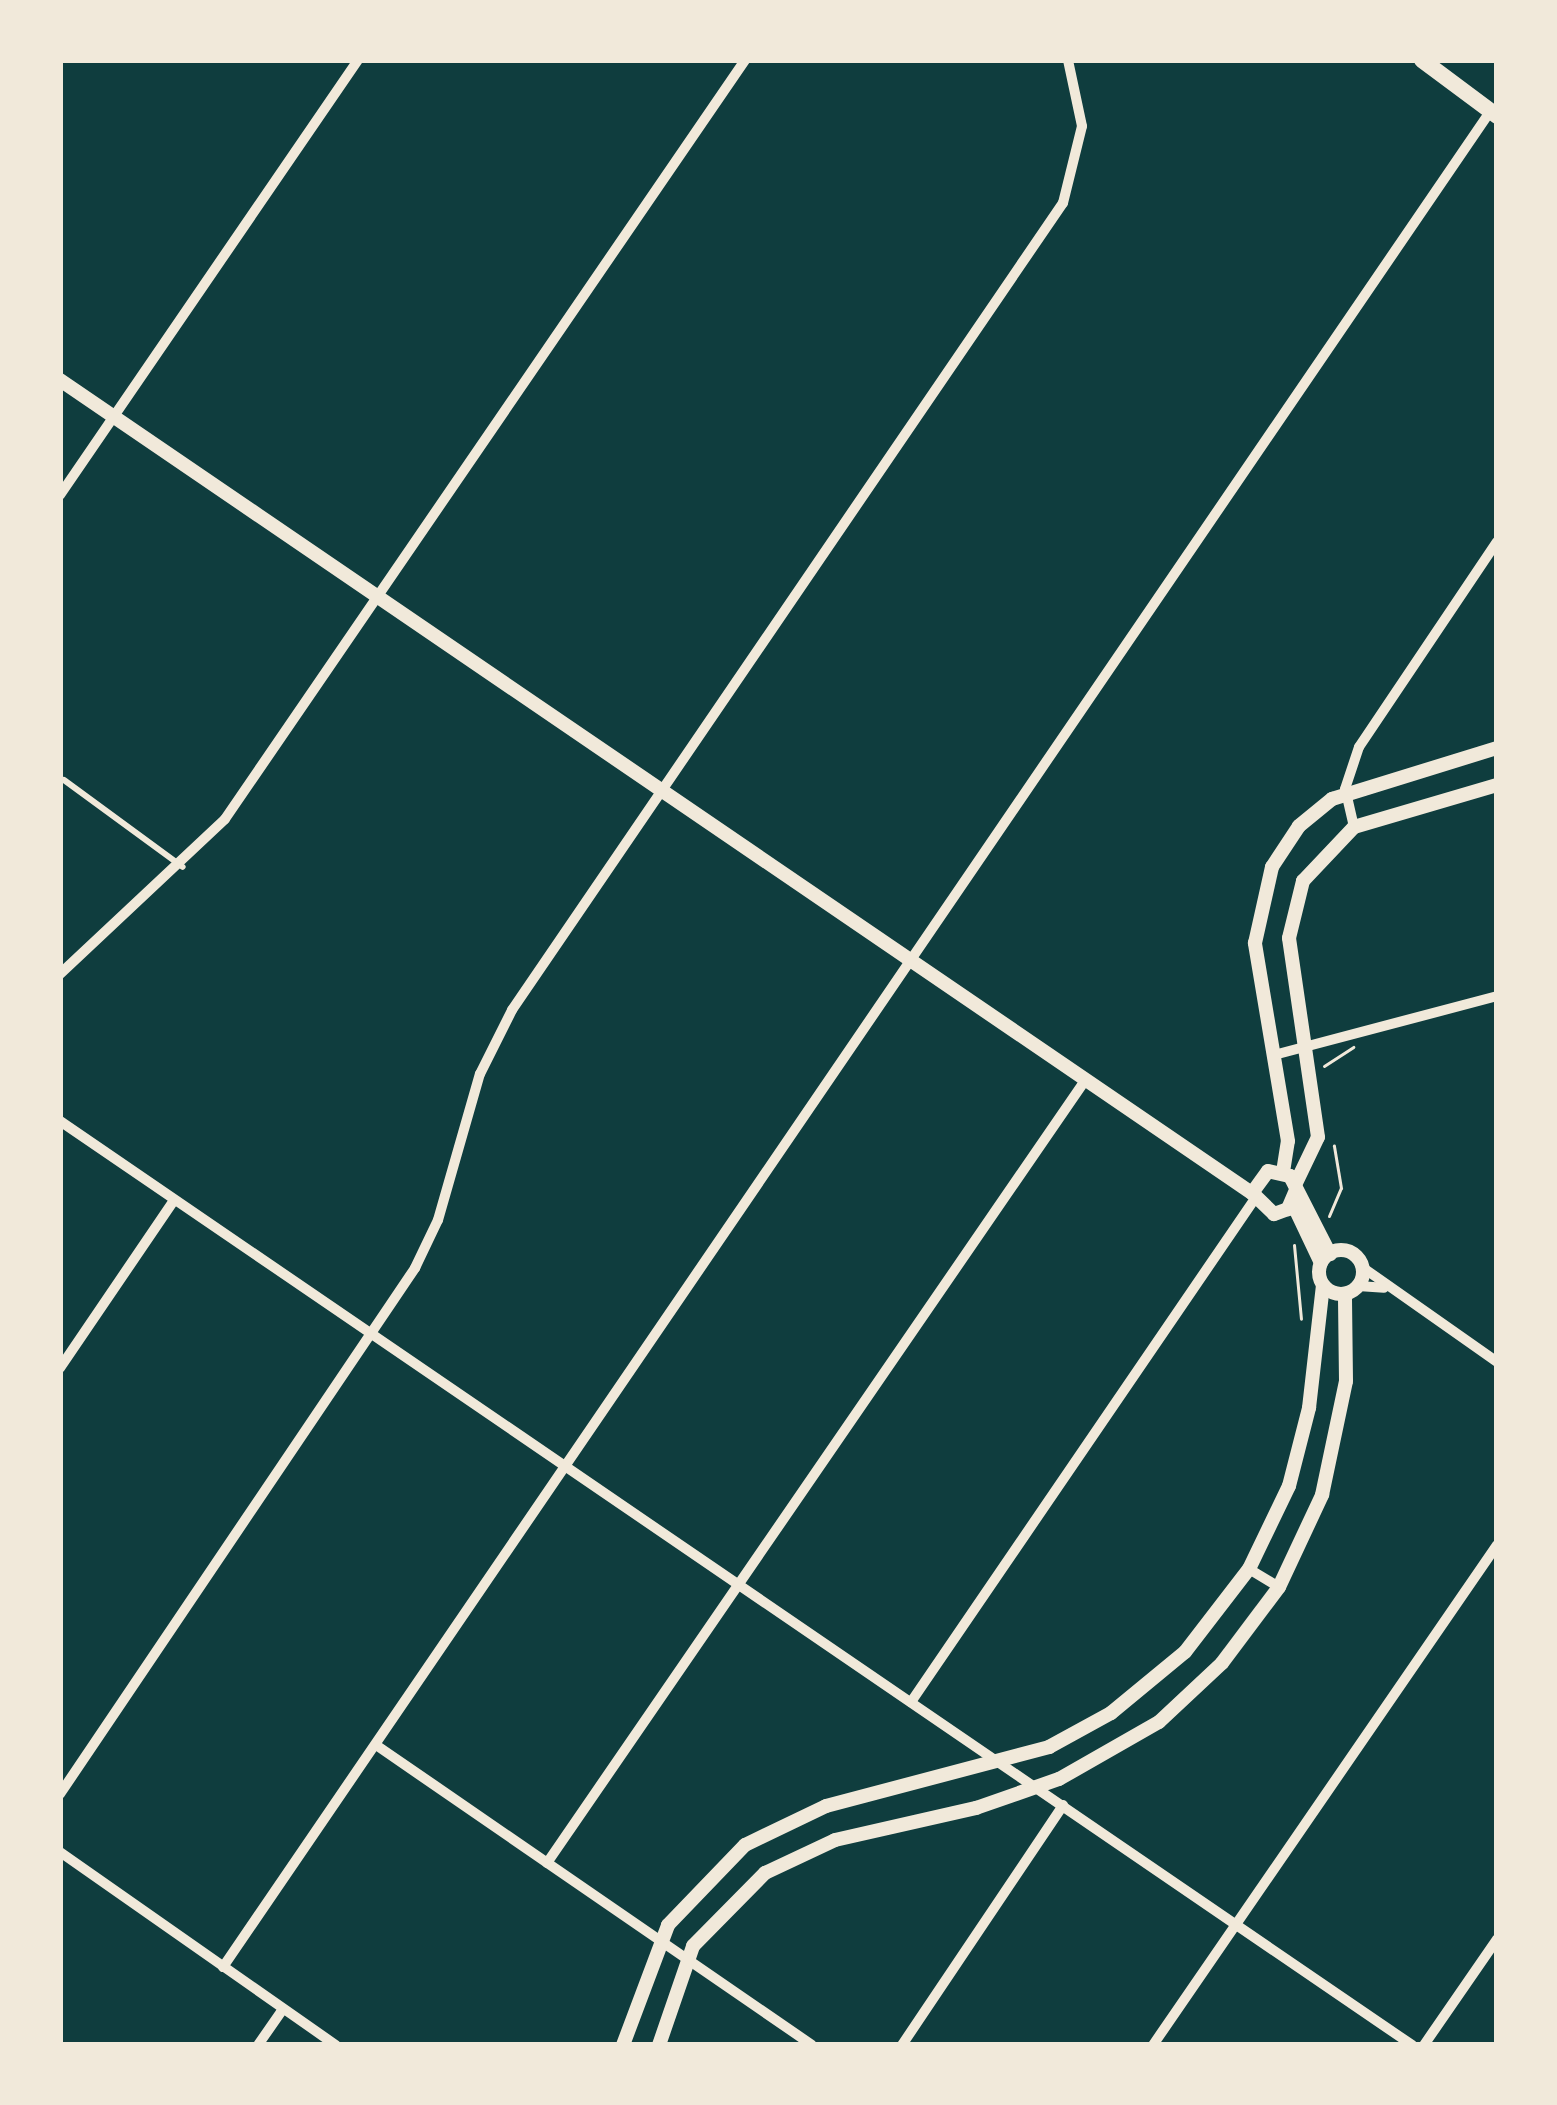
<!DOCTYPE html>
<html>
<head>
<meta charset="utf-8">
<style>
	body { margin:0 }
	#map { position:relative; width:1557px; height:2105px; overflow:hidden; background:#0f3d3e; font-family:Overpass,sans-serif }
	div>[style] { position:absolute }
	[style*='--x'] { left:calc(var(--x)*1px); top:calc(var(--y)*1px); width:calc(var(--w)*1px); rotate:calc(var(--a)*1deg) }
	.path>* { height:3px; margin:-1.5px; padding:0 1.5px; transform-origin:1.5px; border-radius:1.5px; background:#f1e9da }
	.service>* { height:6px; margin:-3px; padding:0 3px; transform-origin:3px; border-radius:3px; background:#f1e9da }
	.minor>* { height:10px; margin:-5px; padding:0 5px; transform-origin:5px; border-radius:5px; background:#f1e9da }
	.tertiary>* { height:14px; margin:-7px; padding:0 7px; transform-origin:7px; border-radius:7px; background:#f1e9da }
	.tertiary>.ring { margin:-7px; padding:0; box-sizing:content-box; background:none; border:14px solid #f1e9da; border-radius:50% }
	.primary>* { height:16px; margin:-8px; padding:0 8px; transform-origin:8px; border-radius:8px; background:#f1e9da }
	span { translate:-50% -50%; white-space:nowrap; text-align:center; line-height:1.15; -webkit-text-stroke:12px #f1e9da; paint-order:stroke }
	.frame { position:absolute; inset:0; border:63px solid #f1e9da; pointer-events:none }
</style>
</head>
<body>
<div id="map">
	<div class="path">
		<div style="--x:1324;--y:1066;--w:35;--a:-33"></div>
		<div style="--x:1329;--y:1216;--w:30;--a:-67"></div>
		<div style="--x:1341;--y:1188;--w:43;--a:-99.5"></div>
		<div style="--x:1294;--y:1245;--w:74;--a:84.6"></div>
	</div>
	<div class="service">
		<div style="--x:64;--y:780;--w:147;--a:36.2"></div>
	</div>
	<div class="minor">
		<div style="--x:60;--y:495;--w:527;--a:-55.59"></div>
		<div style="--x:1354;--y:827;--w:39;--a:-103"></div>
		<div style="--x:1345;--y:789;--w:44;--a:-71.6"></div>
		<div style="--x:1359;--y:747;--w:247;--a:-56.1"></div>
		<div style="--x:60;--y:974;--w:226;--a:-43.2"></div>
		<div style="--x:225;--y:819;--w:920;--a:-55.58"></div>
		<div style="--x:1274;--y:1055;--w:231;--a:-14.8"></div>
		<div style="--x:60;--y:1121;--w:1638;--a:34.35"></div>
		<div style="--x:1362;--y:1267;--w:165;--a:35.1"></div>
		<div style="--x:1358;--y:1286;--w:26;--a:4"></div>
		<div style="--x:60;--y:1368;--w:203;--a:-55.8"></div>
		<div style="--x:1249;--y:1569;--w:35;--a:31"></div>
		<div style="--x:911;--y:1702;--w:608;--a:-55.66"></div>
		<div style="--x:376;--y:1745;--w:529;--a:34.53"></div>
		<div style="--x:60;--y:1794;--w:635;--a:-55.98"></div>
		<div style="--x:415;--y:1268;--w:53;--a:-64.4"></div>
		<div style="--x:438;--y:1220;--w:152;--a:-74"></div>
		<div style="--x:480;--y:1074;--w:72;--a:-63.4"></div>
		<div style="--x:512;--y:1010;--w:977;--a:-55.68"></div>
		<div style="--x:1063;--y:203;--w:79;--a:-76.1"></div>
		<div style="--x:1082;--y:126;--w:67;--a:-102"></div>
		<div style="--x:60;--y:1852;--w:337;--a:35"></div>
		<div style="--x:547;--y:1863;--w:948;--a:-55.49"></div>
		<div style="--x:223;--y:1967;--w:2246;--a:-55.67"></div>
		<div style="--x:258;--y:2045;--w:44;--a:-55.2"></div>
		<div style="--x:902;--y:2045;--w:289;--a:-56.1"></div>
		<div style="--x:1153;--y:2045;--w:607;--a:-55.47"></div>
		<div style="--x:1424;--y:2045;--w:129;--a:-55.4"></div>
	</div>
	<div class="tertiary">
		<div style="--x:60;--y:380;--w:1443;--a:34.3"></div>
		<div style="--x:1283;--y:1172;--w:31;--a:-81"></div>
		<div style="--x:1288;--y:1141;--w:201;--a:-99.5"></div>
		<div style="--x:1255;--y:943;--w:78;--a:-77.4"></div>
		<div style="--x:1272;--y:867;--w:49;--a:-56.6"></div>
		<div style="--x:1299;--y:826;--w:43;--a:-39.3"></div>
		<div style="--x:1332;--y:799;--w:173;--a:-17.2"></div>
		<div style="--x:1295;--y:1185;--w:53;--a:-64.4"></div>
		<div style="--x:1318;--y:1137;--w:201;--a:-98.3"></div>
		<div style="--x:1289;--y:938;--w:59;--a:-76.2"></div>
		<div style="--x:1303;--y:881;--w:74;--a:-46.6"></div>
		<div style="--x:1354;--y:827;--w:149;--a:-16.4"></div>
		<div style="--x:1296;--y:1190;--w:21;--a:113"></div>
		<div style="--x:1288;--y:1209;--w:15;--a:160"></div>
		<div style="--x:1274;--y:1214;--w:30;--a:-136"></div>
		<div style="--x:1252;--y:1193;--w:27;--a:-54"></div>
		<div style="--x:1268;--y:1171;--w:23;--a:13"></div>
		<div style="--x:1290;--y:1176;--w:88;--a:62.9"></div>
		<div style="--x:1293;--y:1204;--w:65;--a:64.6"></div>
		<div class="ring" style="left:1319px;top:1250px;width:30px;height:30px"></div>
		<div style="--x:623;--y:2045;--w:128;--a:-69.4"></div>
		<div style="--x:668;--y:1925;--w:111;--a:-46.1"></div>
		<div style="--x:745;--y:1845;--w:90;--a:-25.7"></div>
		<div style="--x:826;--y:1806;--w:231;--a:-14.8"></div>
		<div style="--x:1049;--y:1747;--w:71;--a:-28.7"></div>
		<div style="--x:1111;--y:1713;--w:96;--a:-39.5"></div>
		<div style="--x:1185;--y:1652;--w:105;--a:-52.4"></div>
		<div style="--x:1249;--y:1569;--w:92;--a:-64.3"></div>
		<div style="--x:1289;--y:1486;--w:81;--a:-75.6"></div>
		<div style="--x:1309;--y:1408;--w:123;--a:-83.5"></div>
		<div style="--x:659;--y:2045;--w:105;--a:-71"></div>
		<div style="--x:693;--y:1946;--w:103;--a:-45.4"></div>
		<div style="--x:765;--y:1873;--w:77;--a:-25.2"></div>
		<div style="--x:835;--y:1840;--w:145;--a:-12.8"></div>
		<div style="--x:976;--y:1808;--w:88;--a:-19.3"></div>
		<div style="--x:1059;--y:1779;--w:115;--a:-29.7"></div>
		<div style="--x:1159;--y:1722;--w:86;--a:-43.1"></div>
		<div style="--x:1222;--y:1663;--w:95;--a:-53.1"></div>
		<div style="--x:1279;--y:1587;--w:102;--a:-64.9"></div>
		<div style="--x:1322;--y:1495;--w:116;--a:-78.1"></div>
		<div style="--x:1346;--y:1381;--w:87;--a:-90.7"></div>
	</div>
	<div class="primary">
		<div style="--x:1422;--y:60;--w:94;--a:36.7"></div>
	</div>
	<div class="frame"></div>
</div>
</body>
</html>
